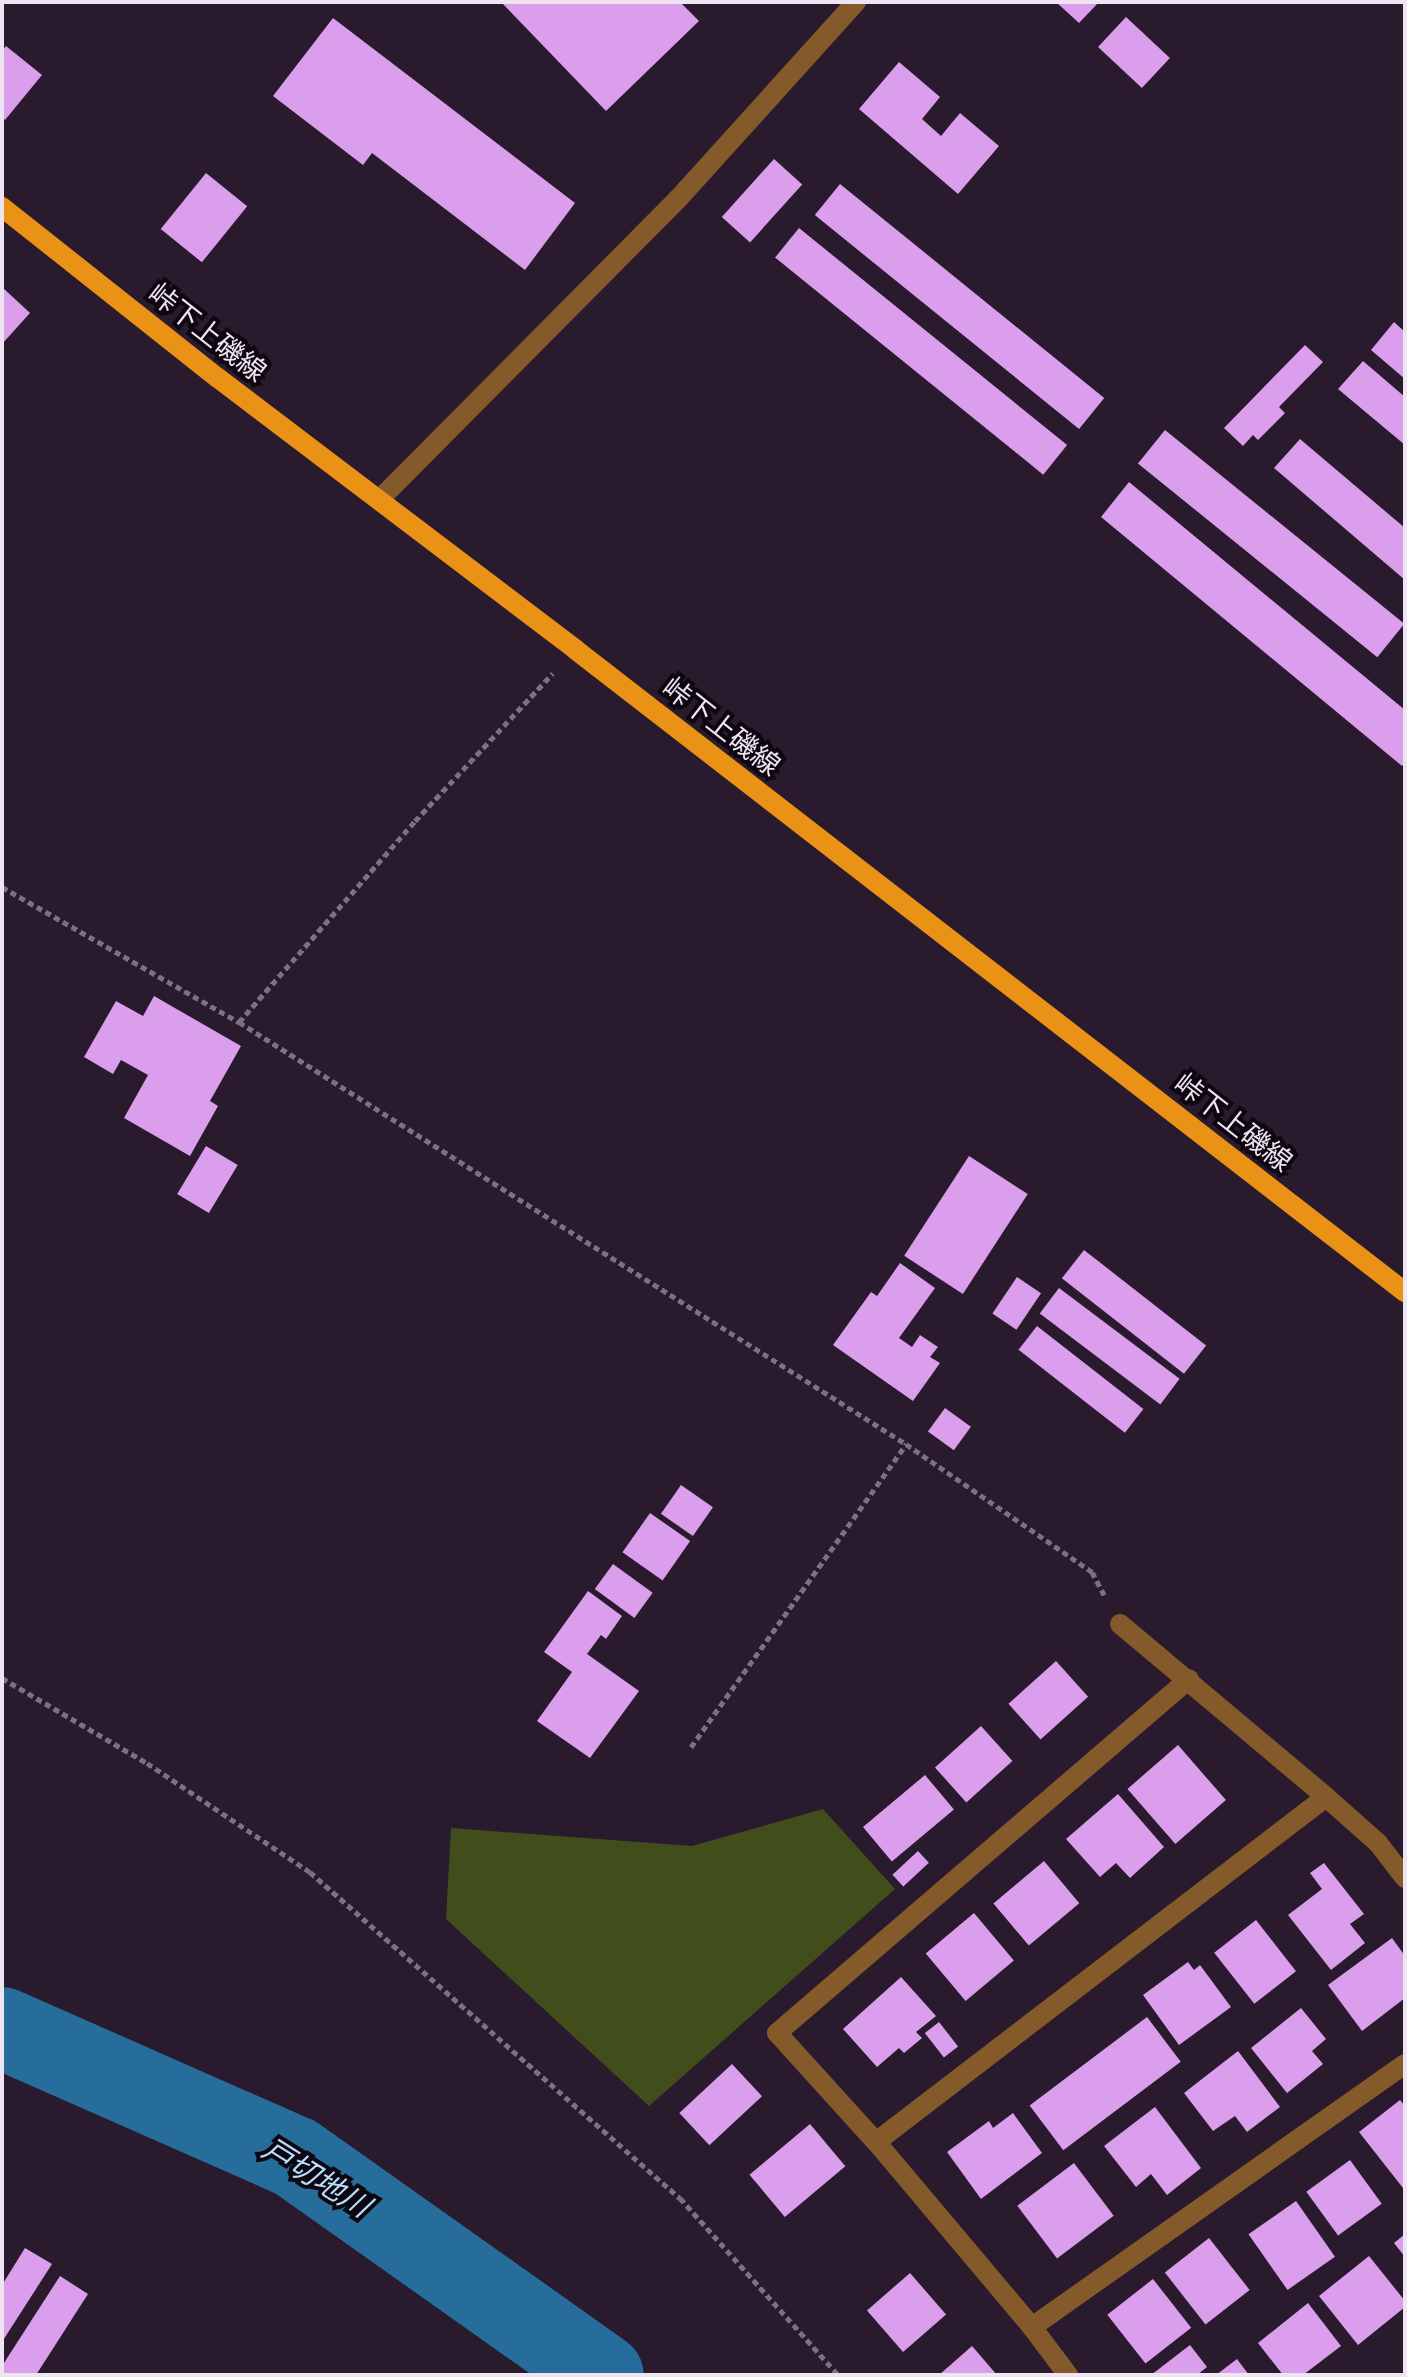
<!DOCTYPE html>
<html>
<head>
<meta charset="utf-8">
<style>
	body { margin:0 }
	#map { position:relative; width:1407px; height:2377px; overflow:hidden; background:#291a2d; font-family:"DejaVu Sans","Noto Sans JP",sans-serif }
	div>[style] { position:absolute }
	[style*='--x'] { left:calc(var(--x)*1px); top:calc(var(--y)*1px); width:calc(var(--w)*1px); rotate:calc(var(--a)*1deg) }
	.green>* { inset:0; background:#414e1c }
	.river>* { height:82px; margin:-41px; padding:0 41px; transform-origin:41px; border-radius:41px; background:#276d9b }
	.building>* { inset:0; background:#db9eec; transform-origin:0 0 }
	.path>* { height:5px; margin-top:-2.5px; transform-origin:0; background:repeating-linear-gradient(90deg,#7d7081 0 6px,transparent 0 10px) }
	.minor>* { height:20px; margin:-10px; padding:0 10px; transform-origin:10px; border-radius:10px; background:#845a2b }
	.major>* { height:20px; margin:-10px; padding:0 10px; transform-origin:10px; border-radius:10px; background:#ea9215 }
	span { translate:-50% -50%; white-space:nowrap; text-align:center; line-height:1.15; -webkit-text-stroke:8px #0e0710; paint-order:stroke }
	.street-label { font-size:28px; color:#efe5f2 }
	.water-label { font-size:30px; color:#b3ddfd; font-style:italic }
	.frame { position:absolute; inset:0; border:4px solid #efe5f2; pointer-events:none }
</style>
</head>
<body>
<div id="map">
	<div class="green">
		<div style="clip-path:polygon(823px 1809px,895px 1889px,649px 2106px,446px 1919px,451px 1828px,692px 1846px)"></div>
	</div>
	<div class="river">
		<div style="--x:2;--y:2028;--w:320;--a:23.8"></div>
		<div style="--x:295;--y:2157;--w:377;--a:35.3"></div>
	</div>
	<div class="building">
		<div style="clip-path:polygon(501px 2px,680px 2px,699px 21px,606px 111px)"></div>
		<div style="clip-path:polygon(1056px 2px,1099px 2px,1079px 23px)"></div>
		<div style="left:1126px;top:17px;width:60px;height:41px;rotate:43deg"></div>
		<div style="clip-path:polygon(333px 18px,575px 203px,525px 270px,372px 153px,363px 165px,273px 96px)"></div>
		<div style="clip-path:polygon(6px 46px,42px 75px,5px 120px,2px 117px,2px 51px)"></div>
		<div style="clip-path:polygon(899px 62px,940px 97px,922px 119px,941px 136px,960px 113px,999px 146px,958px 194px,859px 109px)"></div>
		<div style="left:774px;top:159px;width:38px;height:78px;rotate:42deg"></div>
		<div style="left:206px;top:173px;width:53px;height:72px;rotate:39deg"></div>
		<div style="left:840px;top:184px;width:340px;height:40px;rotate:39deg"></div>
		<div style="left:799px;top:228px;width:345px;height:38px;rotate:39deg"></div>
		<div style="clip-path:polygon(2px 287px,30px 313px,2px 344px)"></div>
		<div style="clip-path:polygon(1394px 322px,1405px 332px,1405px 379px,1371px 350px)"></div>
		<div style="clip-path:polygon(1305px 345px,1323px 362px,1279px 407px,1285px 413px,1258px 440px,1253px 435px,1243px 446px,1224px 428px)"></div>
		<div style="clip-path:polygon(1363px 361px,1405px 397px,1405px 445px,1338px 389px)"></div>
		<div style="left:1165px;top:430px;width:308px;height:43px;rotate:39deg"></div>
		<div style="clip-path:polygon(1300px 439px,1405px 528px,1405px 580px,1274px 468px)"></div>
		<div style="clip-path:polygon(1129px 482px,1405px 710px,1405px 762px,1402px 766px,1101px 517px)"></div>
		<div style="clip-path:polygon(154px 996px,241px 1046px,210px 1101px,218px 1106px,190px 1156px,124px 1118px,148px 1075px,121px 1060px,113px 1074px,84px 1057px,116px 1001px,143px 1016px)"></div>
		<div style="left:206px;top:1146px;width:37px;height:56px;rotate:31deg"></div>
		<div style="left:969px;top:1156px;width:70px;height:119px;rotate:33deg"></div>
		<div style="left:1084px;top:1250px;width:155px;height:36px;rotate:38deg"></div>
		<div style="clip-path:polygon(900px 1263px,935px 1288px,899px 1338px,912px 1347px,920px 1335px,938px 1347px,930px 1357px,940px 1363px,913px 1401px,833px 1345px,871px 1292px,877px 1296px)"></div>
		<div style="left:1017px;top:1277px;width:29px;height:44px;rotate:34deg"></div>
		<div style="left:1059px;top:1288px;width:151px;height:32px;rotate:37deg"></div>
		<div style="left:1037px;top:1326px;width:135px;height:30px;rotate:38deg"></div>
		<div style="left:945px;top:1408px;width:32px;height:29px;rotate:36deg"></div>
		<div style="left:681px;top:1485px;width:39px;height:35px;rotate:35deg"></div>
		<div style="left:650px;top:1513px;width:49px;height:48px;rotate:35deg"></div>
		<div style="left:613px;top:1564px;width:49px;height:31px;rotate:36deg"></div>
		<div style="clip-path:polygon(588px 1591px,622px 1616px,606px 1639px,601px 1635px,587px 1654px,639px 1691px,590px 1758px,537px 1721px,572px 1672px,544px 1652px)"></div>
		<div style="left:1056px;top:1661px;width:48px;height:64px;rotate:48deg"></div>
		<div style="left:981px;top:1726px;width:47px;height:62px;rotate:48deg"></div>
		<div style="left:1178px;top:1745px;width:73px;height:67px;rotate:49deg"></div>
		<div style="left:925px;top:1775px;width:45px;height:81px;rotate:50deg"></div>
		<div style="clip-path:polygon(1118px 1794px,1164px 1847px,1130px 1878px,1116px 1863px,1100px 1877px,1066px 1839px)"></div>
		<div style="left:918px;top:1851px;width:16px;height:35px;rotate:47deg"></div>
		<div style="left:1044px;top:1861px;width:55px;height:66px;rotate:50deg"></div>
		<div style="clip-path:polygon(1324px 1863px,1364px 1914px,1350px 1924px,1365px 1943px,1331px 1970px,1288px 1915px,1322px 1889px,1310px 1873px)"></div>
		<div style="left:974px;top:1913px;width:62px;height:63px;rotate:50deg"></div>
		<div style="left:1256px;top:1920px;width:65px;height:53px;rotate:52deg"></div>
		<div style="clip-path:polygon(1392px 1938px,1405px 1956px,1405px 1998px,1362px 2031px,1328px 1985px)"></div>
		<div style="clip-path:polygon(1188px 1962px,1194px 1970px,1200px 1965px,1231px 2007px,1179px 2045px,1143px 1995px)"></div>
		<div style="clip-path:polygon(901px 1977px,936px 2016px,916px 2032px,922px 2038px,904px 2053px,899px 2048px,877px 2067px,843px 2029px)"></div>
		<div style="clip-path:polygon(1301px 2008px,1326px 2039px,1312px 2051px,1323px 2064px,1287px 2093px,1251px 2048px)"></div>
		<div style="left:1147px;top:2017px;width:56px;height:147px;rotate:53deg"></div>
		<div style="left:939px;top:2022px;width:31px;height:18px;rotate:52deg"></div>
		<div style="clip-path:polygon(1238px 2051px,1280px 2107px,1247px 2132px,1235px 2116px,1213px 2131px,1184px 2093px)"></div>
		<div style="left:732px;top:2064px;width:44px;height:72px;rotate:47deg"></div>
		<div style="clip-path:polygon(1400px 2100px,1405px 2106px,1403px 2188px,1359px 2132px)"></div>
		<div style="clip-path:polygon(1155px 2107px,1201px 2168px,1167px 2195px,1151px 2174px,1136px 2187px,1104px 2146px)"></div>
		<div style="clip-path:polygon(1013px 2113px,1042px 2153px,981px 2199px,947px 2152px,989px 2121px,993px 2128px)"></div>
		<div style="left:810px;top:2124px;width:55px;height:79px;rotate:50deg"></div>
		<div style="left:1350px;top:2160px;width:54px;height:54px;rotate:54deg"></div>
		<div style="left:1074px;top:2163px;width:66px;height:71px;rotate:53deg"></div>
		<div style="left:1296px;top:2201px;width:68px;height:58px;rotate:55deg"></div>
		<div style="clip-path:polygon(1405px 2234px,1405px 2257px,1394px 2243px)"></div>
		<div style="left:1209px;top:2238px;width:66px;height:56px;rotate:52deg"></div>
		<div style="clip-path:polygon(25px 2248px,52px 2264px,2px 2342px,2px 2285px)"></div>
		<div style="clip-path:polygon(1369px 2256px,1405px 2301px,1405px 2307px,1358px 2345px,1319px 2296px)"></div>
		<div style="left:910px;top:2273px;width:55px;height:57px;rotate:49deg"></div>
		<div style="clip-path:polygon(60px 2276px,88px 2294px,36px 2375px,2px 2375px,2px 2366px)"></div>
		<div style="left:1153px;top:2279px;width:62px;height:58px;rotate:52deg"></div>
		<div style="clip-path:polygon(1308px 2303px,1341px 2346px,1303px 2375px,1283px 2375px,1258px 2343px)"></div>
		<div style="clip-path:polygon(1190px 2345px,1207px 2367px,1197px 2375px,1151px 2375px)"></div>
		<div style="clip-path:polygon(972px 2346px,997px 2375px,939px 2375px)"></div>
		<div style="clip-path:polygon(1237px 2359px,1249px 2375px,1216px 2375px)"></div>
	</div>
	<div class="path">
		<div style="--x:2;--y:887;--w:273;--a:29.7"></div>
		<div style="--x:239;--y:1022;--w:789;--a:32.32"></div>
		<div style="--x:906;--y:1444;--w:226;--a:34.5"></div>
		<div style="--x:1092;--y:1572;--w:26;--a:62"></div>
		<div style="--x:239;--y:1022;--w:267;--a:-48.8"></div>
		<div style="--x:415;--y:821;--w:202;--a:-47"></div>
		<div style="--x:2;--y:1678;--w:168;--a:30.4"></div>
		<div style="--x:147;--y:1763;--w:196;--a:33.8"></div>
		<div style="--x:310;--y:1872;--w:493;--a:41.4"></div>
		<div style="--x:680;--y:2198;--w:237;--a:48.2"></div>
		<div style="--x:691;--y:1747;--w:372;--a:-54.6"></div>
	</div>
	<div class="minor">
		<div style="--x:379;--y:500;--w:424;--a:-45.2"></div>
		<div style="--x:678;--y:199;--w:266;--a:-47.9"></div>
		<div style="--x:1120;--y:1624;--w:269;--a:40"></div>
		<div style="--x:1326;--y:1797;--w:69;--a:41.5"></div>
		<div style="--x:1378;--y:1843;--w:44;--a:52.4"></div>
		<div style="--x:876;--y:2142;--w:567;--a:-37.48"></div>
		<div style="--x:1032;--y:2327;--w:456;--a:-35.2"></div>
		<div style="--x:1068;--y:2375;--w:60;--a:-126.9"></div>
		<div style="--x:1032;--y:2327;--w:242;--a:-130.1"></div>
		<div style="--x:876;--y:2142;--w:147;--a:-132.2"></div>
		<div style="--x:777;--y:2033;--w:543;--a:-40.67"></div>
	</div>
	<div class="major">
		<div style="--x:2;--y:207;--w:275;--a:38.4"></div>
		<div style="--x:218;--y:378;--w:450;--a:37.2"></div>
		<div style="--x:576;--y:650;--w:1049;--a:37.76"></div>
	</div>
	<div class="street-label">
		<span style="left:207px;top:333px;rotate:38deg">峠下上磯線</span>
		<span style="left:721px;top:727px;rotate:38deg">峠下上磯線</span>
		<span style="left:1233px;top:1123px;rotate:38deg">峠下上磯線</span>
	</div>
	<div class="water-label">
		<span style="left:316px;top:2178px;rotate:32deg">戸切地川</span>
	</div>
	<div class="frame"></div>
</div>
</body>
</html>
